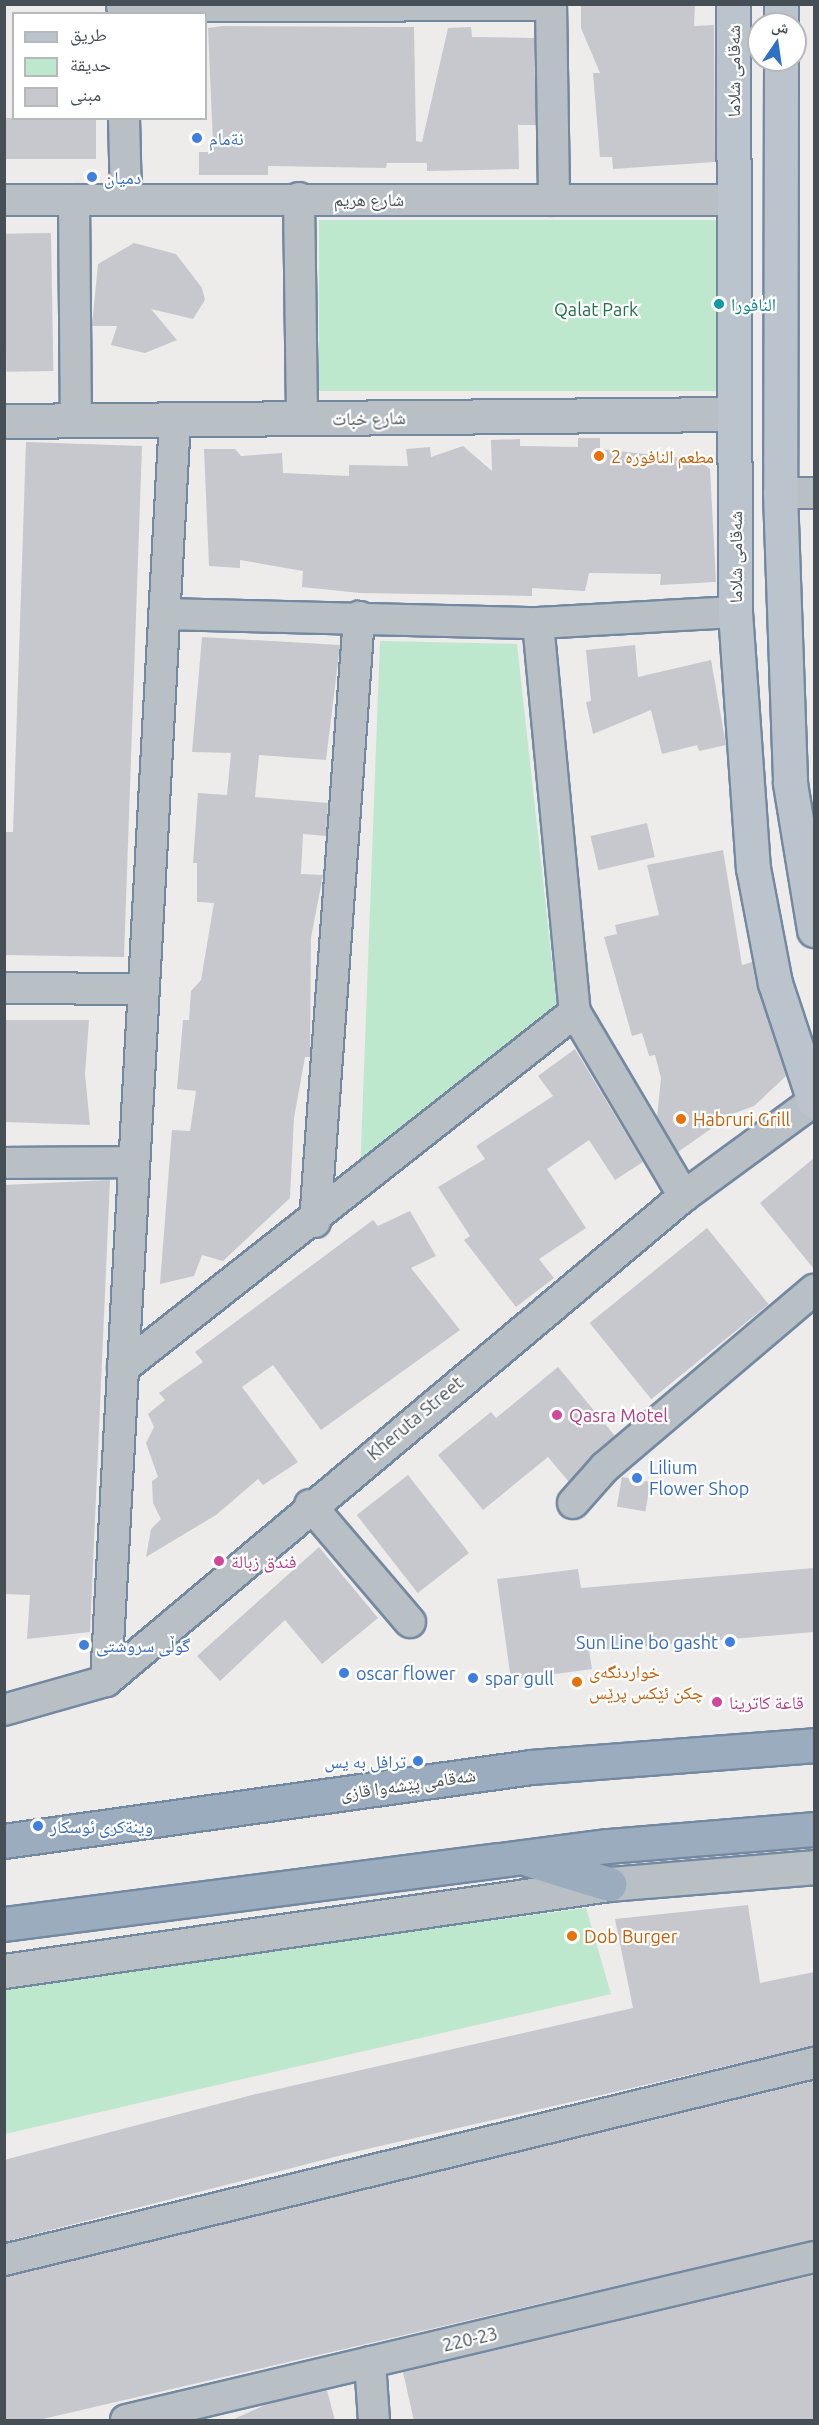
<!DOCTYPE html>
<html>
<head>
<meta charset="utf-8">
<style>
	body { margin:0 }
	#map { position:relative; width:819px; height:2425px; overflow:hidden; background:#eeebeb; font-family:Ubuntu,"Noto Naskh Arabic",sans-serif }
	div>[style] { position:absolute }
	[style*='--x'] { left:calc(var(--x)*1px); top:calc(var(--y)*1px); width:calc(var(--w)*1px); rotate:calc(var(--a)*1deg) }
	.green>* { inset:0; background:#bde8cd; transform-origin:0 0 }
	.building>* { inset:0; background:#c6c8ce; transform-origin:0 0 }
	.roads { filter:drop-shadow(2px 0 #7389a1) drop-shadow(-2px 0 #7389a1) drop-shadow(0 2px #7389a1) drop-shadow(0 -2px #7389a1) }
	.minor>* { height:30px; margin:-15px; padding:0 15px; transform-origin:15px; border-radius:15px; background:#b8c0c6 }
	.tertiary>* { height:33px; margin:-16.5px; padding:0 16.5px; transform-origin:16.5px; border-radius:16.5px; background:#b8c0c6 }
	.secondary>* { height:33px; margin:-16.5px; padding:0 16.5px; transform-origin:16.5px; border-radius:16.5px; background:#bbc4cd }
	.trunk>* { height:33px; margin:-16.5px; padding:0 16.5px; transform-origin:16.5px; border-radius:16.5px; background:#9bacbe }
	.dots>* { width:16px; height:16px; translate:-50% -50%; box-sizing:border-box; border:3px solid #fff; border-radius:50% }
	span { translate:-50% -50%; white-space:nowrap; text-align:center; line-height:1.15; -webkit-text-stroke:4.5px #fff; paint-order:stroke }
	.street-label { font-size:18px; color:#464f56 }
	.shop-label { font-size:18px; color:#366cbe }
	.left { translate:0 -50%; text-align:left }
	.right { translate:-100% -50%; text-align:right }
	.culture-label { font-size:18px; color:#0d838f }
	.park-label { font-size:18px; color:#206e47 }
	.food-label { font-size:18px; color:#c56008 }
	.hotel-label { font-size:18px; color:#b23c85 }
	.frame { position:absolute; inset:0; border:6px solid #464f56; pointer-events:none }
	.legend { position:absolute; left:12px; top:12px; width:195px; height:108px; box-sizing:border-box; background:#fff; border:2px solid #b5b9bb; margin:0; padding:8px 10px; list-style:none; font-size:18px; color:#464f56 }
	.legend li { display:flex; align-items:center; gap:12px; height:30px }
	.legend b { width:30px; border:2px solid #b5b9bb }
	.north { position:absolute; left:747px; top:12px; width:60px; height:60px; box-sizing:border-box; background:#fff; border:2px solid #b5b9bb; border-radius:50%; rotate:13deg; font-size:16px; font-weight:700; line-height:24px; text-align:center; color:#464f56 }
	.north::after { content:''; display:block; margin:auto; width:21px; height:27px; background:#2d71c6; clip-path:polygon(50% 0,100% 100%,50% 72%,0 100%) }
</style>
</head>
<body>
<div id="map">
	<div class="green">
		<div style="left:319px;top:220px;width:404px;height:171px"></div>
		<div style="clip-path:polygon(380px 641px,517px 644px,557px 1008px,360px 1176px)"></div>
		<div style="clip-path:polygon(586px 1908px,611px 1994px,5px 2134px,4px 1985px)"></div>
	</div>
	<div class="building">
		<div style="clip-path:polygon(581px 4px,695px 4px,694px 26px,714px 25px,715px 162px,613px 169px,612px 157px,600px 157px,593px 73px,600px 73px,581px 28px)"></div>
		<div style="clip-path:polygon(223px 26px,414px 27px,416px 141px,422px 142px,448px 28px,471px 27px,472px 37px,534px 38px,536px 125px,518px 125px,519px 169px,427px 171px,427px 163px,387px 163px,386px 168px,268px 166px,268px 175px,199px 175px,199px 152px,208px 152px,213px 144px,208px 28px)"></div>
		<div style="left:4px;top:118px;width:92px;height:41px"></div>
		<div style="left:51px;top:233px;width:138px;height:47px;rotate:89deg"></div>
		<div style="clip-path:polygon(134px 243px,176px 254px,202px 288px,205px 300px,193px 319px,151px 309px,177px 340px,145px 353px,111px 345px,117px 326px,92px 326px,98px 264px)"></div>
		<div style="clip-path:polygon(578px 438px,600px 438px,600px 449px,699px 460px,710px 469px,716px 582px,660px 585px,661px 574px,589px 573px,585px 591px,532px 588px,532px 596px,360px 593px,302px 587px,303px 571px,240px 560px,240px 568px,209px 566px,204px 449px,235px 449px,241px 456px,282px 453px,283px 473px,349px 476px,349px 465px,408px 466px,406px 449px,430px 447px,431px 457px,463px 446px,492px 471px,491px 440px,520px 439px,520px 446px,578px 447px)"></div>
		<div style="clip-path:polygon(26px 442px,142px 446px,124px 957px,4px 955px,4px 832px,13px 832px)"></div>
		<div style="clip-path:polygon(202px 637px,340px 645px,326px 760px,259px 755px,255px 797px,328px 803px,326px 836px,303px 834px,301px 874px,323px 875px,311px 938px,310px 1057px,305px 1057px,294px 1118px,290px 1198px,223px 1261px,202px 1255px,194px 1276px,160px 1284px,172px 1130px,190px 1131px,196px 1091px,177px 1089px,183px 1020px,189px 1020px,191px 991px,201px 980px,214px 903px,197px 902px,197px 863px,193px 863px,198px 793px,227px 795px,231px 753px,192px 752px)"></div>
		<div style="clip-path:polygon(635px 645px,638px 677px,711px 660px,726px 745px,699px 751px,697px 745px,662px 754px,651px 710px,593px 734px,586px 702px,591px 701px,586px 650px)"></div>
		<div style="left:647px;top:823px;width:35px;height:58px;rotate:77deg"></div>
		<div style="clip-path:polygon(723px 850px,742px 965px,752px 962px,786px 1076px,754px 1106px,732px 1114px,678px 1152px,657px 1117px,661px 1078px,655px 1055px,649px 1056px,642px 1033px,632px 1036px,604px 937px,617px 934px,615px 925px,659px 915px,647px 865px)"></div>
		<div style="clip-path:polygon(4px 1020px,89px 1020px,85px 1074px,90px 1125px,4px 1122px)"></div>
		<div style="clip-path:polygon(575px 1049px,643px 1162px,615px 1180px,589px 1140px,547px 1169px,586px 1228px,539px 1259px,554px 1278px,516px 1307px,464px 1240px,470px 1236px,438px 1187px,485px 1159px,476px 1146px,553px 1096px,538px 1076px)"></div>
		<div style="clip-path:polygon(814px 1158px,814px 1269px,760px 1203px)"></div>
		<div style="clip-path:polygon(110px 1180px,90px 1632px,27px 1639px,30px 1595px,4px 1594px,4px 1185px)"></div>
		<div style="clip-path:polygon(410px 1211px,436px 1256px,411px 1268px,460px 1330px,321px 1430px,273px 1365px,242px 1387px,298px 1462px,263px 1485px,258px 1479px,216px 1515px,146px 1557px,151px 1529px,161px 1519px,153px 1503px,152px 1481px,158px 1477px,146px 1443px,154px 1427px,148px 1414px,165px 1400px,159px 1393px,203px 1362px,195px 1352px,373px 1220px,378px 1226px)"></div>
		<div style="left:707px;top:1228px;width:98px;height:151px;rotate:51deg"></div>
		<div style="clip-path:polygon(558px 1367px,615px 1436px,569px 1482px,548px 1457px,483px 1510px,438px 1455px,491px 1412px,496px 1418px)"></div>
		<div style="left:408px;top:1475px;width:99px;height:65px;rotate:52deg"></div>
		<div style="left:622px;top:1477px;width:29px;height:30px;rotate:10deg"></div>
		<div style="clip-path:polygon(319px 1547px,378px 1618px,322px 1664px,285px 1620px,220px 1681px,197px 1656px)"></div>
		<div style="clip-path:polygon(814px 1568px,814px 1632px,589px 1651px,592px 1669px,511px 1680px,497px 1579px,578px 1569px,581px 1588px)"></div>
		<div style="clip-path:polygon(748px 1905px,760px 1983px,814px 1972px,814px 2046px,350px 2153px,4px 2242px,4px 2160px,252px 2095px,633px 2008px,615px 1919px)"></div>
		<div style="clip-path:polygon(814px 2081px,814px 2240px,34px 2421px,4px 2421px,4px 2277px)"></div>
		<div style="clip-path:polygon(814px 2275px,814px 2421px,414px 2421px,403px 2372px)"></div>
		<div style="clip-path:polygon(327px 2390px,335px 2421px,230px 2421px,267px 2404px)"></div>
	</div>
	<div class="roads">
		<div class="minor">
			<div style="--x:551;--y:4;--w:196;--a:89.1"></div>
			<div style="--x:122;--y:6;--w:429;--a:-0.1"></div>
			<div style="--x:124;--y:118;--w:82;--a:88.6"></div>
			<div style="--x:299;--y:198;--w:220;--a:89.2"></div>
			<div style="--x:4;--y:200;--w:729;--a:0"></div>
			<div style="--x:74;--y:200;--w:220;--a:89.5"></div>
			<div style="--x:780;--y:493;--w:34;--a:0"></div>
			<div style="--x:164;--y:614;--w:374;--a:1.4"></div>
			<div style="--x:538;--y:623;--w:197;--a:-3.2"></div>
			<div style="--x:538;--y:623;--w:391;--a:84.6"></div>
			<div style="--x:575;--y:1012;--w:214;--a:59.4"></div>
			<div style="--x:4;--y:988;--w:140;--a:0.4"></div>
			<div style="--x:4;--y:1163;--w:130;--a:-0.4"></div>
			<div style="--x:315;--y:1222;--w:607;--a:-85.84"></div>
			<div style="--x:123;--y:1368;--w:575;--a:-38.22"></div>
			<div style="--x:573;--y:1503;--w:48;--a:-48.4"></div>
			<div style="--x:605;--y:1467;--w:274;--a:-40.3"></div>
			<div style="--x:310;--y:1505;--w:154;--a:49.5"></div>
			<div style="--x:106;--y:1681;--w:1263;--a:-86.87"></div>
			<div style="--x:4;--y:1710;--w:106;--a:-15.9"></div>
			<div style="--x:106;--y:1681;--w:755;--a:-40"></div>
			<div style="--x:684;--y:1196;--w:161;--a:-36.2"></div>
			<div style="--x:4;--y:2260;--w:834;--a:-13.67"></div>
			<div style="--x:370;--y:2362;--w:58;--a:86.1"></div>
			<div style="--x:126;--y:2420;--w:707;--a:-13.33"></div>
		</div>
		<div class="tertiary">
			<div style="--x:4;--y:421;--w:730;--a:-0.55"></div>
			<div style="--x:4;--y:1971;--w:611;--a:-8.18"></div>
			<div style="--x:609;--y:1884;--w:206;--a:-4.7"></div>
		</div>
		<div class="secondary">
			<div style="--x:733;--y:4;--w:608;--a:89.81"></div>
			<div style="--x:735;--y:612;--w:257;--a:86"></div>
			<div style="--x:753;--y:868;--w:117;--a:79.2"></div>
			<div style="--x:775;--y:983;--w:124;--a:71.7"></div>
			<div style="--x:781;--y:24;--w:20;--a:-90"></div>
			<div style="--x:781;--y:60;--w:433;--a:90.1"></div>
			<div style="--x:780;--y:493;--w:290;--a:88"></div>
			<div style="--x:790;--y:783;--w:149;--a:80.7"></div>
		</div>
		<div class="trunk">
			<div style="--x:4;--y:1841;--w:532;--a:-7.99"></div>
			<div style="--x:531;--y:1767;--w:284;--a:-4.4"></div>
			<div style="--x:530;--y:1860;--w:83;--a:16.9"></div>
			<div style="--x:4;--y:1924;--w:609;--a:-7.36"></div>
			<div style="--x:608;--y:1846;--w:207;--a:-4.7"></div>
		</div>
	</div>
	<div class="dots">
		<div style="left:197px;top:138px;background:#3f7fe0"></div>
		<div style="left:92px;top:177px;background:#3f7fe0"></div>
		<div style="left:719px;top:304px;background:#0f9aa8"></div>
		<div style="left:599px;top:456px;background:#e8710a"></div>
		<div style="left:681px;top:1119px;background:#e8710a"></div>
		<div style="left:557px;top:1415px;background:#d1479c"></div>
		<div style="left:637px;top:1478px;background:#3f7fe0"></div>
		<div style="left:219px;top:1561px;background:#d1479c"></div>
		<div style="left:730px;top:1642px;background:#3f7fe0"></div>
		<div style="left:84px;top:1645px;background:#3f7fe0"></div>
		<div style="left:344px;top:1673px;background:#3f7fe0"></div>
		<div style="left:473px;top:1678px;background:#3f7fe0"></div>
		<div style="left:577px;top:1682px;background:#e8710a"></div>
		<div style="left:717px;top:1702px;background:#d1479c"></div>
		<div style="left:418px;top:1761px;background:#3f7fe0"></div>
		<div style="left:38px;top:1826px;background:#3f7fe0"></div>
		<div style="left:572px;top:1936px;background:#e8710a"></div>
	</div>
	<div class="street-label">
		<span style="left:733px;top:71px;rotate:-90deg">شەقامی شلاما</span>
		<span style="left:369px;top:199px">شارع هريم</span>
		<span style="left:369px;top:418px;rotate:-1deg">شارع خبات</span>
		<span style="left:735px;top:557px;rotate:-90deg">شەقامی شلاما</span>
		<span style="left:415px;top:1418px;rotate:-40deg">Kheruta Street</span>
		<span style="left:408px;top:1784px;rotate:-8deg">شەقامی پێشەوا قازی</span>
		<span style="left:470px;top:2339px;rotate:-13deg">220-23</span>
	</div>
	<div class="shop-label">
		<span class="left" style="left:209px;top:138px">نةمام</span>
		<span class="left" style="left:104px;top:177px">دميان</span>
		<span class="left" style="left:649px;top:1478px">Lilium<br>Flower Shop</span>
		<span class="right" style="left:718px;top:1642px">Sun Line bo gasht</span>
		<span class="left" style="left:96px;top:1645px">گوڵی سروشتی</span>
		<span class="left" style="left:356px;top:1673px">oscar flower</span>
		<span class="left" style="left:485px;top:1678px">spar gull</span>
		<span class="right" style="left:406px;top:1761px">ترافل به يس</span>
		<span class="left" style="left:50px;top:1826px">وينةكرى ئوسكار</span>
	</div>
	<div class="culture-label">
		<span class="left" style="left:731px;top:304px">النافورا</span>
	</div>
	<div class="park-label">
		<span style="left:596px;top:309px">Qalat Park</span>
	</div>
	<div class="food-label">
		<span class="left" style="left:611px;top:456px">مطعم النافوره 2</span>
		<span class="left" style="left:693px;top:1119px">Habruri Grill</span>
		<span class="left" style="left:589px;top:1682px">خواردنگەی<br>چکن ئێکس پرێس</span>
		<span class="left" style="left:584px;top:1936px">Dob Burger</span>
	</div>
	<div class="hotel-label">
		<span class="left" style="left:569px;top:1415px">Qasra Motel</span>
		<span class="left" style="left:231px;top:1561px">فندق زبالة</span>
		<span class="left" style="left:729px;top:1702px">قاعة كاترينا</span>
	</div>
	<div class="frame"></div>
	<ul class="legend">
	<li><b style="height:8px;background:#bbc4cd"></b>طريق</li>
	<li><b style="height:16px;background:#bde8cd"></b>حديقة</li>
	<li><b style="height:16px;background:#c6c8ce"></b>مبنى</li>
	</ul>
	<div class="north">ش</div>
</div>
</body>
</html>
